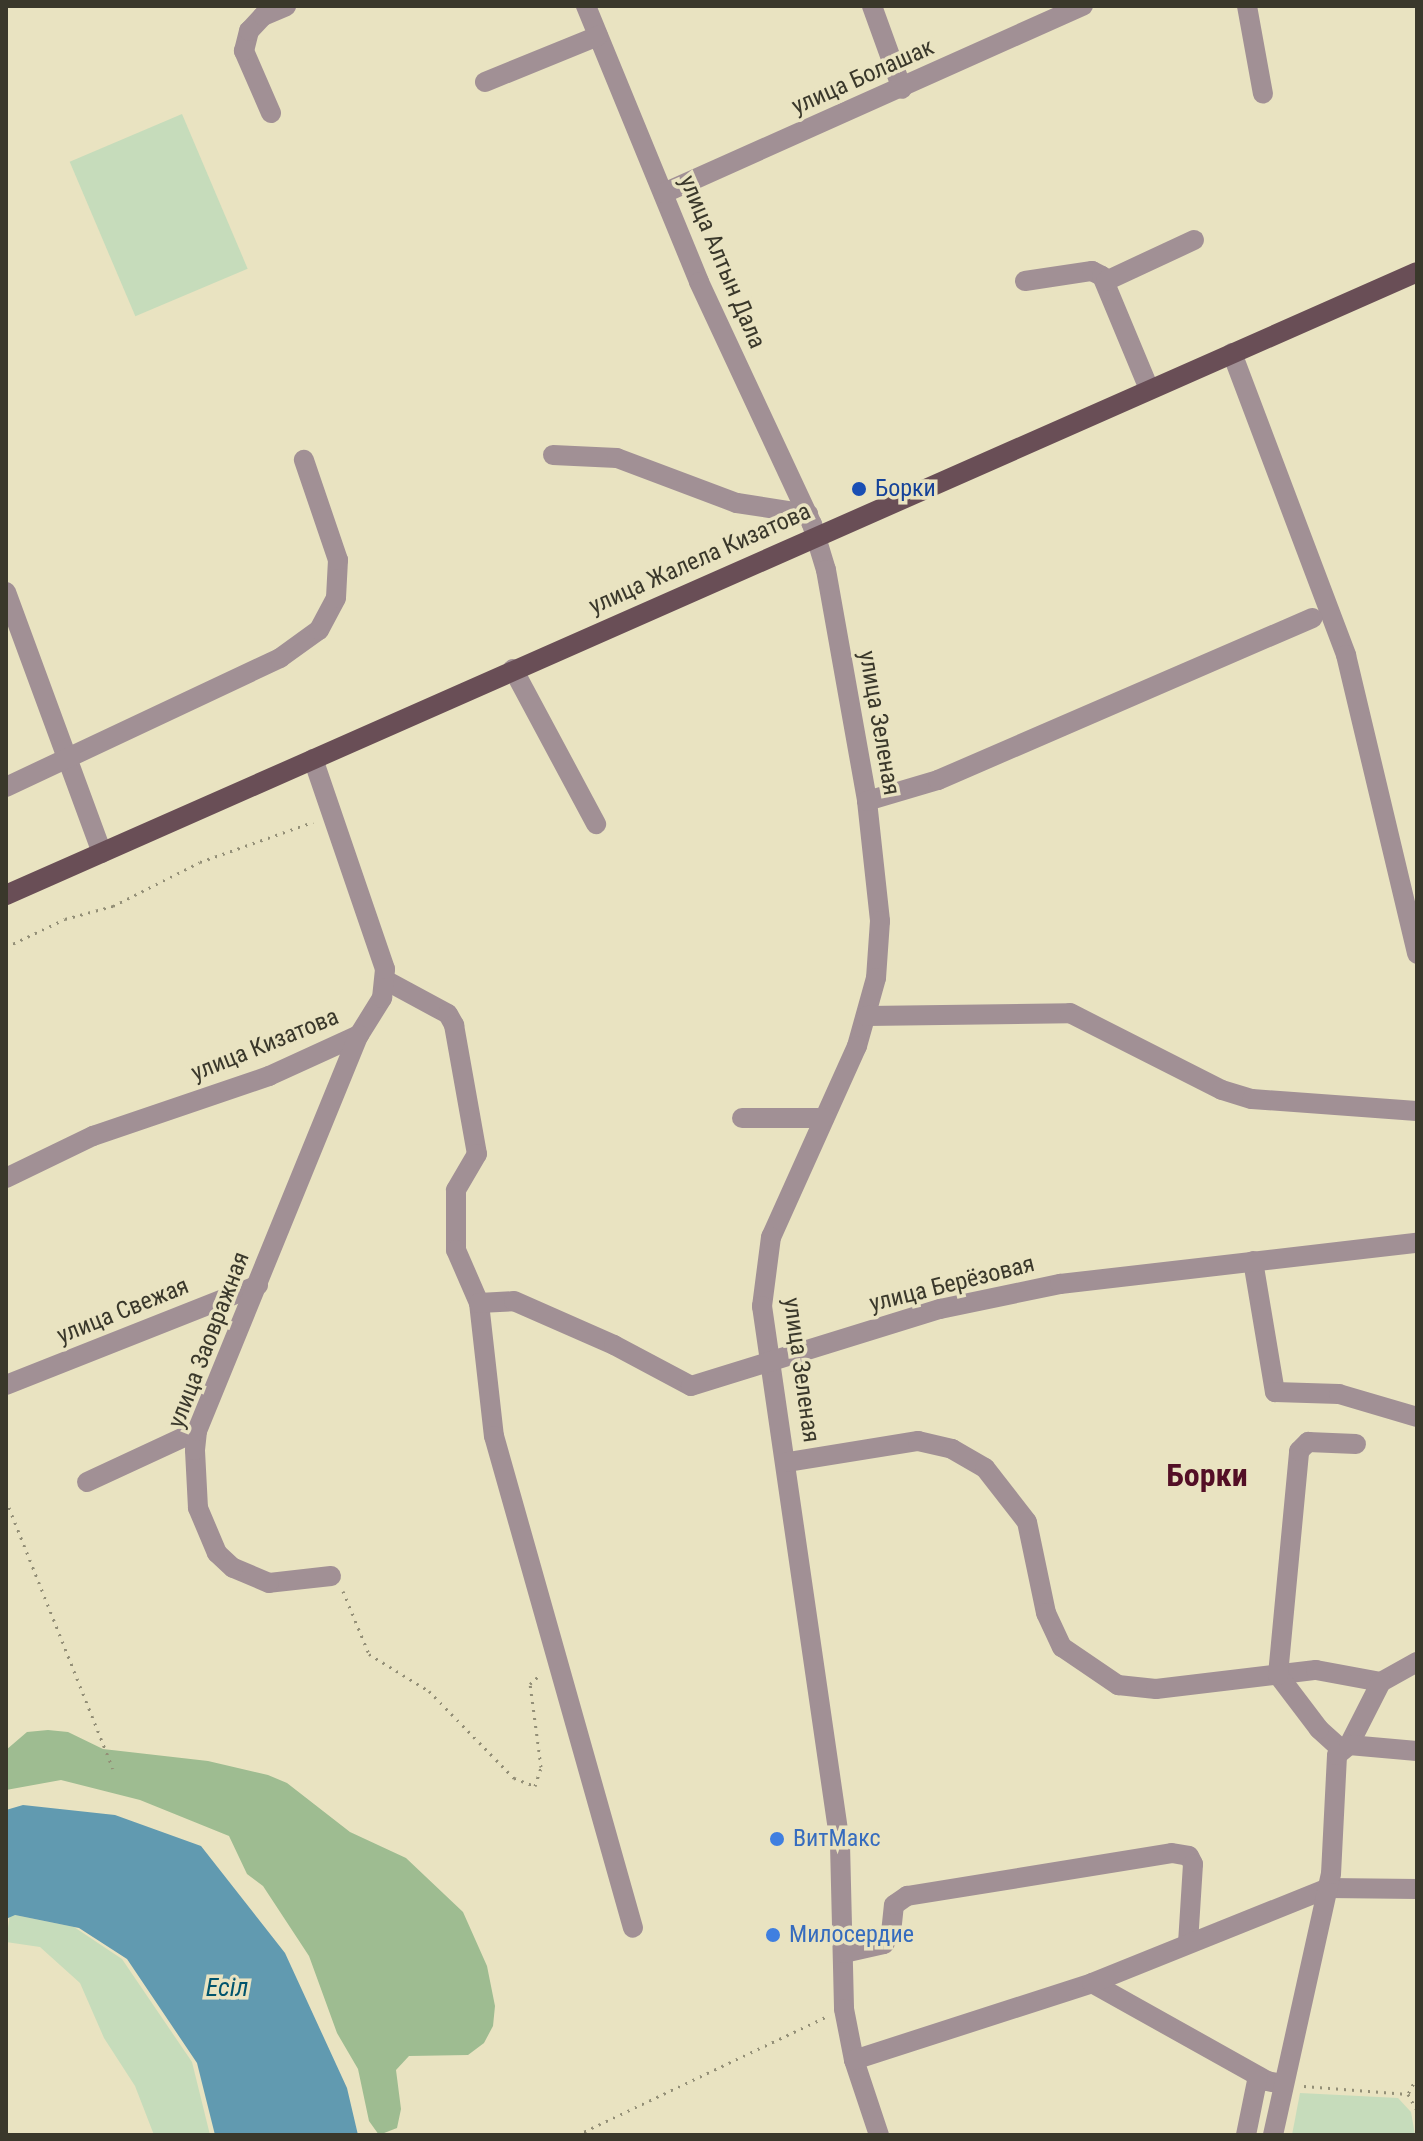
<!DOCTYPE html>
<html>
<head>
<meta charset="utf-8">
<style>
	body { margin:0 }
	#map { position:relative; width:1423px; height:2141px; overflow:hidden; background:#e9e3c1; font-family:"Roboto Condensed",sans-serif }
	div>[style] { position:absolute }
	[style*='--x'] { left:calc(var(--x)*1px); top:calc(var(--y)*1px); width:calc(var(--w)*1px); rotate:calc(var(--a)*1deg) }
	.green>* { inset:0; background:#c6dcbb; transform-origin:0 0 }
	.forest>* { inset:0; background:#9ebc91 }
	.water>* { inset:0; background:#619ab0 }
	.path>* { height:3px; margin-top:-1.5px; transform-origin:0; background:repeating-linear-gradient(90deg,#938f77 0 2px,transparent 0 8px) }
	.minor>* { height:20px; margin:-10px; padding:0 10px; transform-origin:10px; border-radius:10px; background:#a19095 }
	.major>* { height:20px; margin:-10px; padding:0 10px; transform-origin:10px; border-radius:10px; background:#694e56 }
	.dots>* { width:22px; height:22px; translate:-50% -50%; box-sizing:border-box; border:4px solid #e9e3c1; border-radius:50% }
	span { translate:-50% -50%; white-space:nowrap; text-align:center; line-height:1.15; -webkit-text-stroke:7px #e9e3c1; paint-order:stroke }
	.street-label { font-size:24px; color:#3a382b }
	.transit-label { font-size:24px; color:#164399 }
	.left { translate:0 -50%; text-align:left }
	.shop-label { font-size:24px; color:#366cbe }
	.water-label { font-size:26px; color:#00546c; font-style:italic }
	.district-label { font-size:32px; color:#530f26; font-weight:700 }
	.frame { position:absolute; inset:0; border:8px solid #3a382b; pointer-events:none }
</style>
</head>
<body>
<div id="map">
	<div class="green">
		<div style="left:182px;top:114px;width:168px;height:122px;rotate:67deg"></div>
		<div style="clip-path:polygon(10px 1914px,74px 1927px,122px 1959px,192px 2062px,210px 2135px,154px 2135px,135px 2086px,104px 2038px,80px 1983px,40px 1947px,6px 1942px)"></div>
		<div style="clip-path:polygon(1300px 2093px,1398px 2098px,1411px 2112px,1415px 2135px,1292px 2135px)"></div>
	</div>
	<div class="forest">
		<div style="clip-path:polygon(48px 1730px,68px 1732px,103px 1749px,208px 1761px,268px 1775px,287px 1783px,350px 1832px,406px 1858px,463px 1912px,487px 1966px,495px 2006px,493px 2026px,484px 2043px,468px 2055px,409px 2056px,396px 2070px,401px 2109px,397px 2128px,379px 2135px,369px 2121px,358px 2069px,337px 2033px,309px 1956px,263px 1886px,247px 1874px,229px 1836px,140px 1800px,61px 1780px,6px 1790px,6px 1750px,27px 1732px)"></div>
	</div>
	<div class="water">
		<div style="clip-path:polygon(23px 1805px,115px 1815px,201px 1846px,285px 1953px,347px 2088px,358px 2135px,215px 2135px,197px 2063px,127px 1959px,79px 1928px,15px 1915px,6px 1919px,6px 1810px)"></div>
	</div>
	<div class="path">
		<div style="--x:6;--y:947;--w:65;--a:-25.4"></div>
		<div style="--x:65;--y:919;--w:50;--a:-15.2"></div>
		<div style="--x:113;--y:906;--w:97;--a:-26.8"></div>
		<div style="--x:200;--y:862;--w:120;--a:-19.5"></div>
		<div style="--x:6;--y:1500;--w:289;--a:68.3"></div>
		<div style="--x:343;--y:1591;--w:68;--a:67.6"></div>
		<div style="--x:369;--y:1654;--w:70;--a:31.7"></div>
		<div style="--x:429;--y:1691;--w:122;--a:45.7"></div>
		<div style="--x:514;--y:1778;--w:22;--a:21"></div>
		<div style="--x:535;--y:1786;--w:20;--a:-72"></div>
		<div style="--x:541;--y:1767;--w:84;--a:-97.5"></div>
		<div style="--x:530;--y:1684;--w:16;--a:-43"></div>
		<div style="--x:1417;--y:2077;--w:19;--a:118"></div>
		<div style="--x:1408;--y:2094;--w:18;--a:61"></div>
		<div style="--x:1304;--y:2086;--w:104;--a:4.4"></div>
		<div style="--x:577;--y:2135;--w:276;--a:-25.4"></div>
	</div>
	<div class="minor">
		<div style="--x:586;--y:6;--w:298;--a:67.7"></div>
		<div style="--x:699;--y:282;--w:267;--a:65"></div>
		<div style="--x:812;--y:524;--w:48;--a:73.1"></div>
		<div style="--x:826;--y:570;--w:235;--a:79.9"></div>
		<div style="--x:867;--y:801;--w:121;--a:83.8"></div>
		<div style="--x:880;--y:921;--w:57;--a:94"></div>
		<div style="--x:876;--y:978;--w:71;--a:105.6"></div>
		<div style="--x:857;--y:1046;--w:209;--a:114.2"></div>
		<div style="--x:771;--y:1237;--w:70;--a:97.4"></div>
		<div style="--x:762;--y:1306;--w:544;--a:81.75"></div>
		<div style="--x:840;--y:1844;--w:165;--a:88.6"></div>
		<div style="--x:844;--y:2009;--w:52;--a:78.9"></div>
		<div style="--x:854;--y:2060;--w:79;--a:71.6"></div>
		<div style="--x:872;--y:6;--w:88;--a:70.1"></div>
		<div style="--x:1247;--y:6;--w:89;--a:79.7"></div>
		<div style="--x:485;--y:82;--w:122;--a:-22.2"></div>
		<div style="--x:271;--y:113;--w:68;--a:-113.5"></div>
		<div style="--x:244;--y:51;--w:21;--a:-76"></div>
		<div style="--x:249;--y:31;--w:21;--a:-47"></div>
		<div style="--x:263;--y:16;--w:25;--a:-23"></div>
		<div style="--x:664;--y:193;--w:459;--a:-24.1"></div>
		<div style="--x:1025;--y:281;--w:68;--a:-8.5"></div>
		<div style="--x:1092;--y:271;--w:11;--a:27"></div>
		<div style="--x:1102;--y:276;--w:122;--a:67.4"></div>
		<div style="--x:1106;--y:281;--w:97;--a:-25"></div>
		<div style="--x:1232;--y:353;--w:323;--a:69.3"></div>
		<div style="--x:1346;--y:655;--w:307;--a:76.6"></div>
		<div style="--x:553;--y:455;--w:64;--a:2.7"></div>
		<div style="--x:617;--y:458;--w:128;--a:20.6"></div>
		<div style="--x:737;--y:503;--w:72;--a:8.8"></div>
		<div style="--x:6;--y:592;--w:278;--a:69.8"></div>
		<div style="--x:513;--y:669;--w:176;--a:61.8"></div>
		<div style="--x:6;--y:787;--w:303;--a:-25.2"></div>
		<div style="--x:280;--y:658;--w:48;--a:-35.7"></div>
		<div style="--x:319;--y:630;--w:36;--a:-62"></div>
		<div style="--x:336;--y:598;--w:38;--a:-87"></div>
		<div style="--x:338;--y:560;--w:106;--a:-108.8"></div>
		<div style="--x:867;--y:801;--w:74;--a:-16.5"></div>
		<div style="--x:938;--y:780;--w:408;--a:-23.4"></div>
		<div style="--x:387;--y:981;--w:69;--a:28.4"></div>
		<div style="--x:448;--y:1014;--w:13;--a:61"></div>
		<div style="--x:454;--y:1025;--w:131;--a:79.9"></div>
		<div style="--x:477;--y:1154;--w:42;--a:120.3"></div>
		<div style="--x:456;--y:1190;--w:60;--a:90"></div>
		<div style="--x:456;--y:1250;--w:58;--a:66.5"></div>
		<div style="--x:479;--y:1303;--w:134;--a:83.6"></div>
		<div style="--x:494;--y:1436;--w:511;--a:74.22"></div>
		<div style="--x:867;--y:1016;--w:203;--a:-0.8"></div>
		<div style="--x:1070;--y:1013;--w:170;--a:26.9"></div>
		<div style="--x:1222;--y:1090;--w:31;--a:17"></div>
		<div style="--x:1252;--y:1099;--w:165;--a:4.2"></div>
		<div style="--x:742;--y:1118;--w:82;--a:0"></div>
		<div style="--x:6;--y:1178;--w:97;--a:-25.8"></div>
		<div style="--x:93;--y:1136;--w:186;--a:-18.8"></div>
		<div style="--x:269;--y:1076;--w:99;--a:-24.5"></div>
		<div style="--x:359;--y:1035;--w:44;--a:-58.1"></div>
		<div style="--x:382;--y:998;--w:29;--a:-84"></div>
		<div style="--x:385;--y:969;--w:222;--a:-108.9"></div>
		<div style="--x:1253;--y:1261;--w:133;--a:80.5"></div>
		<div style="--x:1275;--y:1392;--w:64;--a:1.8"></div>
		<div style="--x:1339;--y:1394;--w:81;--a:16.4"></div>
		<div style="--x:479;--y:1303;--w:35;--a:-3"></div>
		<div style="--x:514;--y:1301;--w:109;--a:23.7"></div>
		<div style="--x:614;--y:1345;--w:87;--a:28"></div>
		<div style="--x:691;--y:1386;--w:261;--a:-17.2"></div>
		<div style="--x:940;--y:1309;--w:123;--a:-11.8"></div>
		<div style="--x:1060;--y:1284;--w:359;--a:-6.6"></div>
		<div style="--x:6;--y:1385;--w:271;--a:-21.6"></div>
		<div style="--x:788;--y:1462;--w:132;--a:-9.2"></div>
		<div style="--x:918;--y:1441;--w:35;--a:13"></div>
		<div style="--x:952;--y:1449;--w:38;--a:30"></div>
		<div style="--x:985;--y:1468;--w:68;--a:52.1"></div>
		<div style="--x:1027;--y:1522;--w:93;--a:78.2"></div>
		<div style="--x:1046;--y:1613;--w:38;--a:65"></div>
		<div style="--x:1062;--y:1647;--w:68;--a:34.2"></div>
		<div style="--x:1118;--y:1685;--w:38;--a:6"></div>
		<div style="--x:1156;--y:1689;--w:161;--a:-6.8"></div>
		<div style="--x:1316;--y:1670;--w:66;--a:10.5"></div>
		<div style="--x:1381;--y:1682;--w:41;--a:-29.1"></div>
		<div style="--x:87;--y:1482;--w:121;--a:-24.9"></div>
		<div style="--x:331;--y:1576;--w:62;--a:173.6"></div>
		<div style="--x:269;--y:1583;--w:39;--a:-157"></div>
		<div style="--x:233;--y:1568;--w:22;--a:-137"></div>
		<div style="--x:217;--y:1553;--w:49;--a:-112.9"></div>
		<div style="--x:198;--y:1508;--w:58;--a:-93"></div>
		<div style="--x:195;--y:1450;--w:19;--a:-84"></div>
		<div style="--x:197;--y:1431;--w:428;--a:-67.8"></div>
		<div style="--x:1349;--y:1745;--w:71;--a:-63.1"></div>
		<div style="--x:1341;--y:1749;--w:30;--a:-138"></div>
		<div style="--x:1319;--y:1729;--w:68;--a:-127.2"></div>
		<div style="--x:1278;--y:1675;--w:225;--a:-84.6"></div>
		<div style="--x:1299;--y:1451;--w:13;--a:-45"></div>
		<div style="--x:1308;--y:1442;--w:48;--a:2.4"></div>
		<div style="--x:844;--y:1953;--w:41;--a:-12.7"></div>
		<div style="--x:884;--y:1944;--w:13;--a:-58"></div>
		<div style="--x:891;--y:1933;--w:28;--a:-84"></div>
		<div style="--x:894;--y:1905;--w:16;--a:-35"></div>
		<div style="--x:907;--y:1896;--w:268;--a:-9.2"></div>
		<div style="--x:1172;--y:1853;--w:17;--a:10"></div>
		<div style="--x:1189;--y:1856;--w:9;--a:63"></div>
		<div style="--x:1193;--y:1864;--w:79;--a:93.6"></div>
		<div style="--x:1092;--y:1983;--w:201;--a:29.2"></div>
		<div style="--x:1267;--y:2081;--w:15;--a:11"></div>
		<div style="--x:854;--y:2060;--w:250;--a:-17.9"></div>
		<div style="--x:1092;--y:1983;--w:254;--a:-21.9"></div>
		<div style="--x:1328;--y:1888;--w:89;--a:0.6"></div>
		<div style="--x:1246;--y:2135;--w:60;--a:-78.5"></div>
		<div style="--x:1273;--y:2135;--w:267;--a:-77.5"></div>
		<div style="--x:1331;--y:1874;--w:119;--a:-87.1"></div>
		<div style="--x:1337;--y:1755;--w:16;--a:-40"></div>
		<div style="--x:1349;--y:1745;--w:68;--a:5"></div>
	</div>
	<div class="major">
		<div style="--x:6;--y:895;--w:1542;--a:-23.82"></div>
	</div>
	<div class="dots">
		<div style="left:859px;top:489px;background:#1a4fb4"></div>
		<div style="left:777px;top:1839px;background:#3f7fe0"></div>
		<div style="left:773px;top:1935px;background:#3f7fe0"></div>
	</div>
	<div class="street-label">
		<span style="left:863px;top:77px;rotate:-24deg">улица Болашак</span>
		<span style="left:722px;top:262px;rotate:67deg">улица Алтын Дала</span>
		<span style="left:700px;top:559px;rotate:-24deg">улица Жалела Кизатова</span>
		<span style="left:879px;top:723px;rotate:80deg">улица Зеленая</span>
		<span style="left:265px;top:1045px;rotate:-22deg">улица Кизатова</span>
		<span style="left:952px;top:1284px;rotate:-14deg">улица Берёзовая</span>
		<span style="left:123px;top:1311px;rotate:-22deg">улица Свежая</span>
		<span style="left:209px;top:1340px;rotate:-69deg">улица Заовражная</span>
		<span style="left:801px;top:1370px;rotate:82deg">улица Зеленая</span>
	</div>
	<div class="transit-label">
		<span class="left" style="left:875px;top:489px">Борки</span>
	</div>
	<div class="shop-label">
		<span class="left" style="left:793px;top:1839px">ВитМакс</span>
		<span class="left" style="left:789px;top:1935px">Милосердие</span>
	</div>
	<div class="water-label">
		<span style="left:227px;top:1988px">Есіл</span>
	</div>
	<div class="district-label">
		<span style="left:1207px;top:1475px">Борки</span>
	</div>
	<div class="frame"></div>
</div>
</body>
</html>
